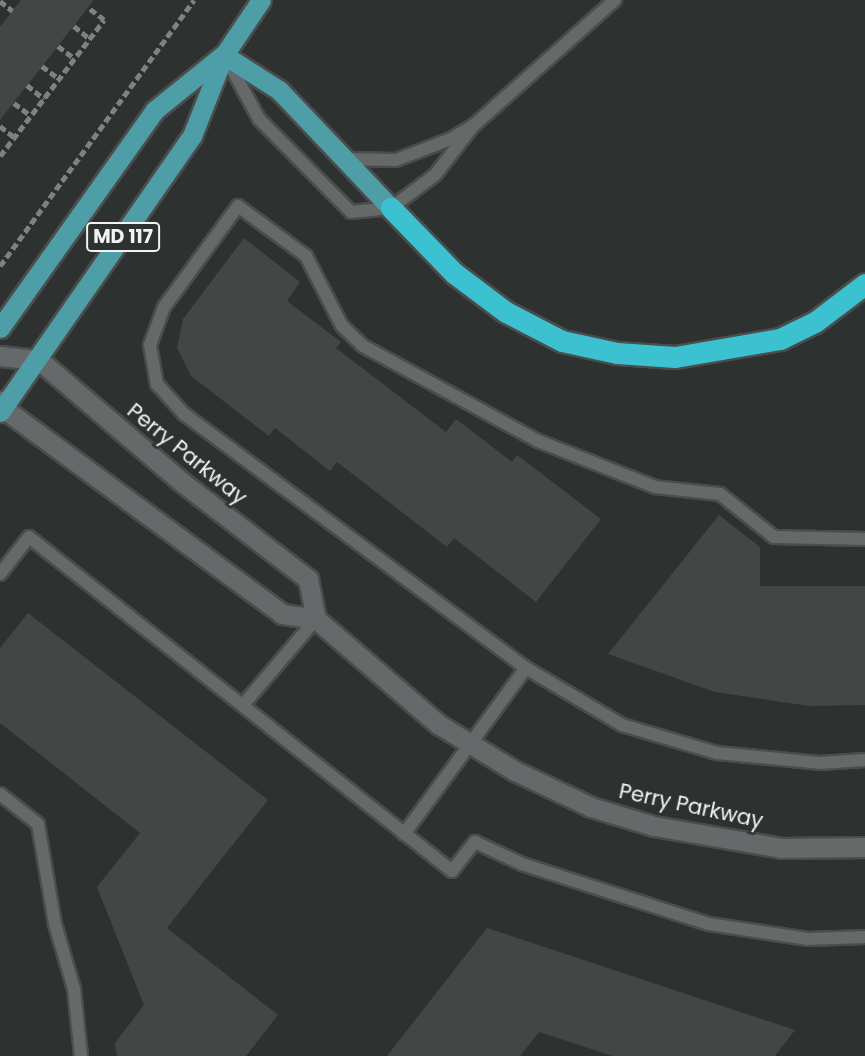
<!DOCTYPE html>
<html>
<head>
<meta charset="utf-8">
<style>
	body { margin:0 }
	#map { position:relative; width:865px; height:1056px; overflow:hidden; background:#2d3130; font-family:Poppins,sans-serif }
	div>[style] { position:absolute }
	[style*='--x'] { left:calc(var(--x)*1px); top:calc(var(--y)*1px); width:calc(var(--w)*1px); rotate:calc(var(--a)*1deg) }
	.building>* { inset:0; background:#444645 }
	.path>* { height:4.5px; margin-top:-2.25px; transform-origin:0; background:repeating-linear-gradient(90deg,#7f8281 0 7px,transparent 0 10.5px) }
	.roads { filter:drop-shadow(2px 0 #4a4d4c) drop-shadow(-2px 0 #4a4d4c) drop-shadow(0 2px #4a4d4c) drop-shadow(0 -2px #4a4d4c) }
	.service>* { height:12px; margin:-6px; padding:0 6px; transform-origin:6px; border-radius:6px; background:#666969 }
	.tertiary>* { height:19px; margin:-9.5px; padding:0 9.5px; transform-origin:9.5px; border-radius:9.5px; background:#666969 }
	.primary>* { height:19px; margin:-9.5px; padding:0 9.5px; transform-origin:9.5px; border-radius:9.5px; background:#4d9ea7 }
	.motorway>* { height:21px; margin:-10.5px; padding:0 10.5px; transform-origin:10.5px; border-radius:10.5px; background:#3cc1d0 }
	span { translate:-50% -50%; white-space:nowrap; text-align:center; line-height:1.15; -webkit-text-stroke:5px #2d3130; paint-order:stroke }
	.shield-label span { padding:2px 5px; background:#2d3130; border:2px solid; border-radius:5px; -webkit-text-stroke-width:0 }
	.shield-label { font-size:19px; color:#f1f3f2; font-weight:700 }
	.street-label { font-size:21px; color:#f1f3f2 }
</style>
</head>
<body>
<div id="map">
	<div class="building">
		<div style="clip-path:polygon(21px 0,94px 0,0 120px,0 27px)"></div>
		<div style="clip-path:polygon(244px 238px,300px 282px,287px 301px,341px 342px,336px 348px,446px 432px,456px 419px,512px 462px,517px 455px,601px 519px,536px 602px,454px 538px,447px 547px,337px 462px,330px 471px,275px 428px,269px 436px,191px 376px,177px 348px,183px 319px)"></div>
		<div style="clip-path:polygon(719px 515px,760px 547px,760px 586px,865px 586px,865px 705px,809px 706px,715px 692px,608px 654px)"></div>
		<div style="clip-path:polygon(28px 613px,268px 800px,167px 928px,278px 1015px,246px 1056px,117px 1056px,115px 1043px,144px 1005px,97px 887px,140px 833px,0 723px,0 648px)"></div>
		<div style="clip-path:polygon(487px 928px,795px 1030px,775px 1056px,613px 1056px,539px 1032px,520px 1056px,387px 1056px)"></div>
	</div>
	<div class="path">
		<div style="--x:0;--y:1;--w:16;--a:38"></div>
		<div style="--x:74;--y:26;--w:21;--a:39"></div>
		<div style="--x:58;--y:46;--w:21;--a:37"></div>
		<div style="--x:42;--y:66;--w:21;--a:37"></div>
		<div style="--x:27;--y:85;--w:22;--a:39"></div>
		<div style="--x:14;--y:103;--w:21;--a:37"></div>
		<div style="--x:0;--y:126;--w:18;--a:38"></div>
		<div style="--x:0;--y:156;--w:171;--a:-52.6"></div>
		<div style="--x:104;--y:20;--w:20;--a:-143"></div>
		<div style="--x:0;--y:266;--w:329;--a:-53.9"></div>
	</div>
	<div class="roads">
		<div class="service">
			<div style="--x:226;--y:58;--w:69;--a:61.6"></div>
			<div style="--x:259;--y:119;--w:131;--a:45.3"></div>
			<div style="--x:351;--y:212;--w:40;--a:-5.7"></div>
			<div style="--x:391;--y:208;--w:55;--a:-36.9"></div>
			<div style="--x:435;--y:175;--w:62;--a:-52.2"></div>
			<div style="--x:345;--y:159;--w:51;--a:1.1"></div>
			<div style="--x:396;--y:160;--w:59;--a:-20.9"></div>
			<div style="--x:451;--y:139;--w:26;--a:-31"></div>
			<div style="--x:473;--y:126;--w:190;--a:-41.6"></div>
			<div style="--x:865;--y:539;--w:91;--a:-178.7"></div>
			<div style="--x:774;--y:537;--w:69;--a:-141.5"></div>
			<div style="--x:720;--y:494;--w:65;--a:-173.9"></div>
			<div style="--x:655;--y:487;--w:126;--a:-158.5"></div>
			<div style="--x:538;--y:441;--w:199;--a:-151.5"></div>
			<div style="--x:363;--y:346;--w:29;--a:-136"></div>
			<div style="--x:342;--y:326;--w:79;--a:-117.2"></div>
			<div style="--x:306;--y:256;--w:84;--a:-143.7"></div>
			<div style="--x:238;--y:206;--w:125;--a:126.2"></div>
			<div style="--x:164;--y:307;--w:40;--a:110.2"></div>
			<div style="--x:150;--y:345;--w:40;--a:80"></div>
			<div style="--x:157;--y:384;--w:40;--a:48"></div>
			<div style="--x:184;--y:414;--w:426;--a:36.6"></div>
			<div style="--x:526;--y:668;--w:112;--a:30.7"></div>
			<div style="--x:622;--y:725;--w:99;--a:16.4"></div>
			<div style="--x:717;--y:753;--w:103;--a:5.5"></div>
			<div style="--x:820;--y:763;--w:45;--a:-3.8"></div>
			<div style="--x:0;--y:574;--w:47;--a:-51.9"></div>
			<div style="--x:29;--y:537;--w:539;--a:38.29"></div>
			<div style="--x:452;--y:871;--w:37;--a:-52"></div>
			<div style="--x:475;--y:842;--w:52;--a:25.1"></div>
			<div style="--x:522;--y:864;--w:196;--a:17.8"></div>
			<div style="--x:709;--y:924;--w:100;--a:8.6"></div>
			<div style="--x:808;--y:939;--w:57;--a:-2"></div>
			<div style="--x:243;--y:705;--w:113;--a:-49.7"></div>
			<div style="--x:0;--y:794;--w:48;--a:38.3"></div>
			<div style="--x:38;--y:824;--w:101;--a:80.4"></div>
			<div style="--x:55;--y:924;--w:68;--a:73.7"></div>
			<div style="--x:74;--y:989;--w:67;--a:84"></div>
			<div style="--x:404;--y:834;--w:206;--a:-53.7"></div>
		</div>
		<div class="tertiary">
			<div style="--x:0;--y:356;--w:39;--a:6"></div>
			<div style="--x:39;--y:360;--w:189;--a:40.5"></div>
			<div style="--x:183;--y:483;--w:158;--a:37.5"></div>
			<div style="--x:308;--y:579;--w:41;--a:78.7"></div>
			<div style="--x:0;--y:401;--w:8;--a:67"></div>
			<div style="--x:3;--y:408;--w:347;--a:36.4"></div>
			<div style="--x:282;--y:614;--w:34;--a:8"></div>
			<div style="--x:316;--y:619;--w:161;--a:40.7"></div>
			<div style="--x:438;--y:724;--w:90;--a:31.4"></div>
			<div style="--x:515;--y:771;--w:84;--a:25.3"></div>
			<div style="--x:591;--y:807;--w:66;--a:16.8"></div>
			<div style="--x:654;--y:826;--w:129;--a:9.8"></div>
			<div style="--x:781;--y:848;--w:84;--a:-0.7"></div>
		</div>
		<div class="primary">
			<div style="--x:224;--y:55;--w:65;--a:32.5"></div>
			<div style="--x:279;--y:90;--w:163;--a:46.5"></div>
			<div style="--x:0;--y:328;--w:267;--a:-54.6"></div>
			<div style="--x:155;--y:110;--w:87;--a:-39"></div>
			<div style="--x:0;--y:412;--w:336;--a:-55.2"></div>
			<div style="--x:192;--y:136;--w:87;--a:-68.4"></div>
			<div style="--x:224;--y:55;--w:66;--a:-56.1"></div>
		</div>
		<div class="motorway">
			<div style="--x:391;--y:208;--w:91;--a:45.9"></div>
			<div style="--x:454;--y:273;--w:65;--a:36.9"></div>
			<div style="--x:506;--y:312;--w:63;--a:27.4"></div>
			<div style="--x:562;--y:341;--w:56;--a:12.3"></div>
			<div style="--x:617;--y:353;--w:58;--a:3.9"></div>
			<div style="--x:675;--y:357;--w:107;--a:-9.7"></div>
			<div style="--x:780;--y:339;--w:39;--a:-26"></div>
			<div style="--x:815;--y:322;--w:63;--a:-37.2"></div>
		</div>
	</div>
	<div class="shield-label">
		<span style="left:123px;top:237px">MD 117</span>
	</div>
	<div class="street-label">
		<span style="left:187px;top:454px;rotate:39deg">Perry Parkway</span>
		<span style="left:691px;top:806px;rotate:12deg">Perry Parkway</span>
	</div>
</div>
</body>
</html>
